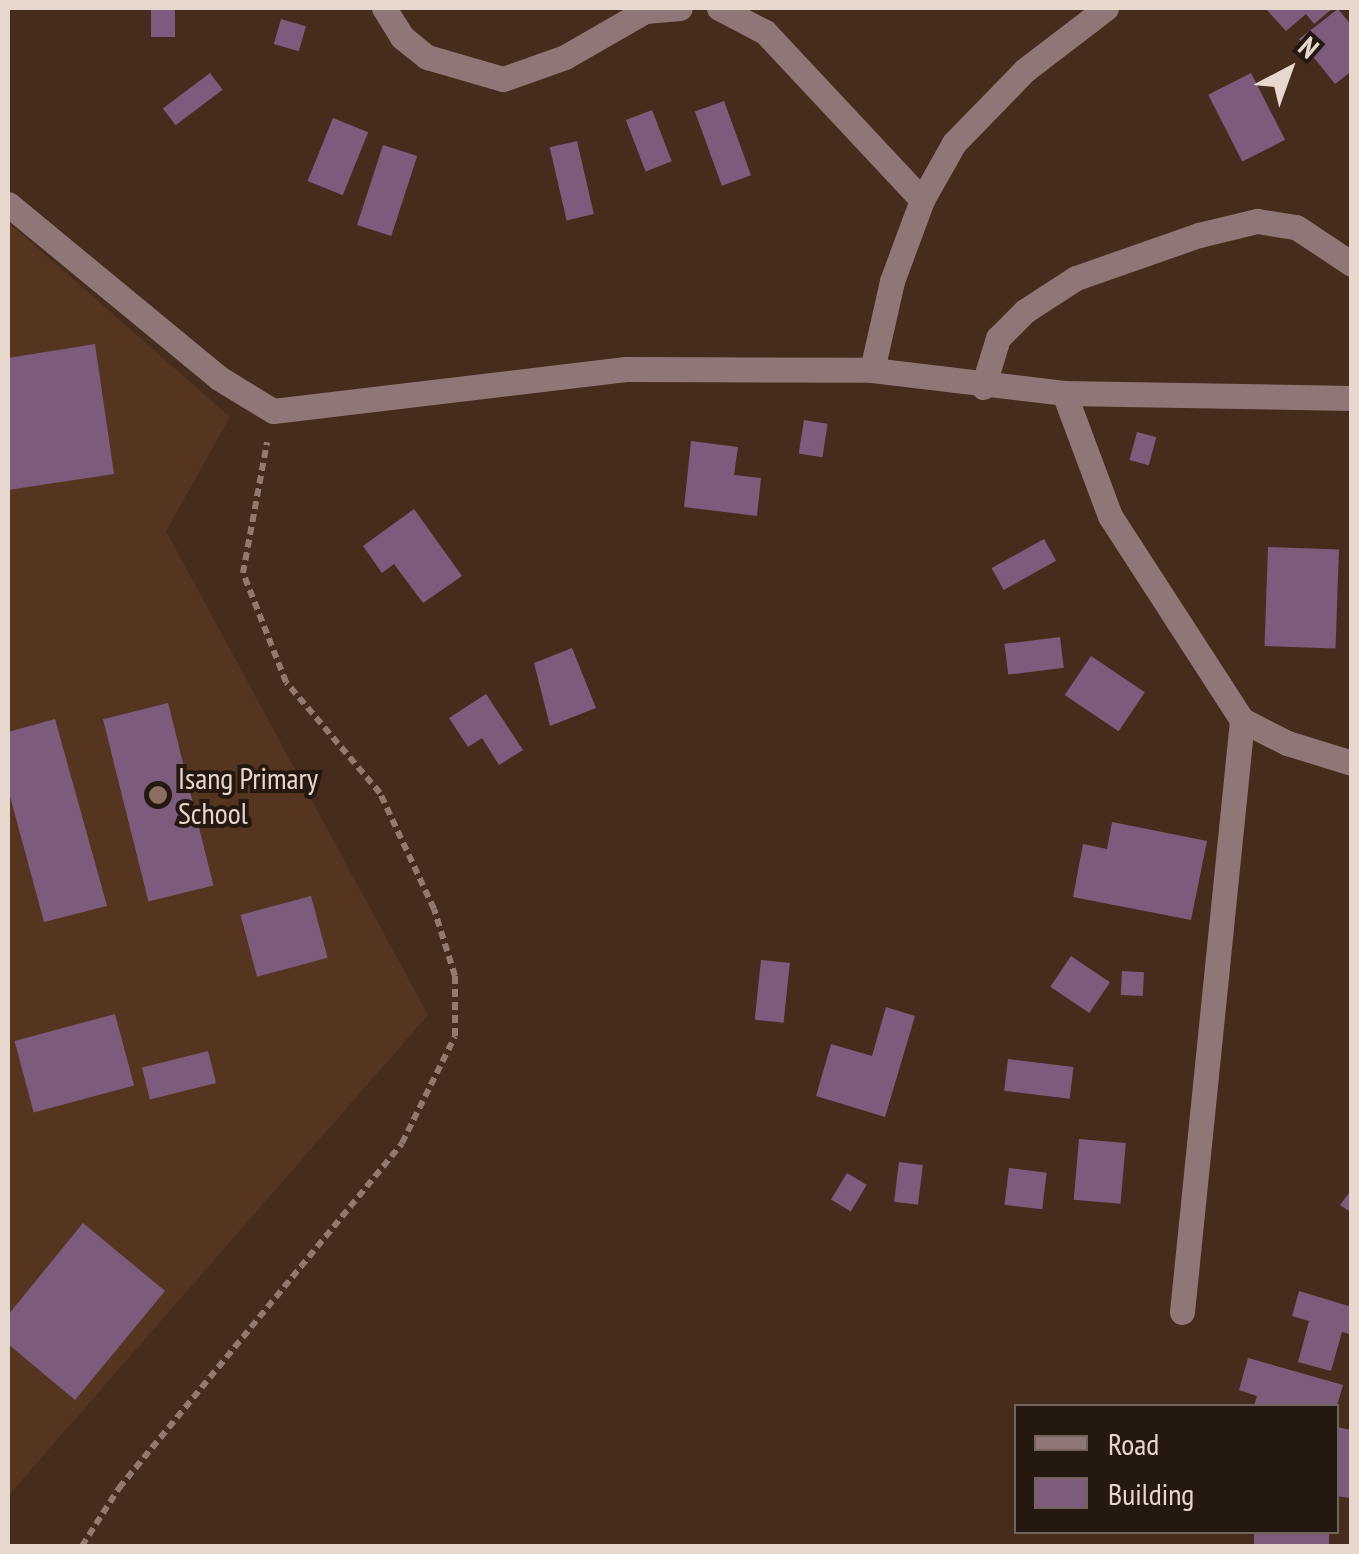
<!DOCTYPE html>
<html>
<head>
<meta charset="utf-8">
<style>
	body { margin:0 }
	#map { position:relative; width:1359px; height:1554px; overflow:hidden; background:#462c1c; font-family:"PT Sans Narrow",sans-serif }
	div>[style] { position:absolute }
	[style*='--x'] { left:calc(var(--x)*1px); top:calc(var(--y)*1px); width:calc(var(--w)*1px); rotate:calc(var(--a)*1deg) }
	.built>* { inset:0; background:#553520 }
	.building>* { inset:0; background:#7c5b7d; transform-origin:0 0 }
	.path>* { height:6px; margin-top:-3px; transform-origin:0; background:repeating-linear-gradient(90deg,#917b6e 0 8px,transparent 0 13px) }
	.minor>* { height:25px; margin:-12.5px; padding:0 12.5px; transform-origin:12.5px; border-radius:12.5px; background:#8e7776 }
	.dots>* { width:28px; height:28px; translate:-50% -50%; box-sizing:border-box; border:5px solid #241811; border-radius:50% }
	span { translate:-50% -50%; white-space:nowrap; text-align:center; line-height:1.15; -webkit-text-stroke:8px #241811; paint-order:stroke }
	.poi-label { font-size:30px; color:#e8d7cd }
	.left { translate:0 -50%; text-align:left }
	.frame { position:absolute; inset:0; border:10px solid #e8d7cd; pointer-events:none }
	.legend { position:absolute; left:1014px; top:1404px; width:325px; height:130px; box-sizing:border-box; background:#241811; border:2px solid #72645c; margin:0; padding:12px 18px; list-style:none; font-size:30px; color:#e8d7cd }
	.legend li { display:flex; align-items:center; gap:20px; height:50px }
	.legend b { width:50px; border:2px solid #72645c }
	.north { position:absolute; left:1239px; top:20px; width:100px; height:100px; -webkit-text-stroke:8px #241811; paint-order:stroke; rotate:41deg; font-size:28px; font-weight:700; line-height:40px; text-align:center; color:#e8d7cd }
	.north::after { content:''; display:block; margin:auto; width:35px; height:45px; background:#e8d7cd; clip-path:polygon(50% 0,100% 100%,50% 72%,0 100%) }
</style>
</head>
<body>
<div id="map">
	<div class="built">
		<div style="clip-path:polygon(8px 222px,230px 417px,166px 531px,428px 1015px,8px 1496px)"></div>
	</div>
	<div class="building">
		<div style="left:151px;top:8px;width:24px;height:29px"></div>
		<div style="clip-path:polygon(1265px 8px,1333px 8px,1314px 24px,1306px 14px,1286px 31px)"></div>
		<div style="clip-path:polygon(1338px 9px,1352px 26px,1352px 71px,1335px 84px,1299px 39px)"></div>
		<div style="left:281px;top:19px;width:26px;height:26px;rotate:16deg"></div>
		<div style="left:210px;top:73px;width:21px;height:59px;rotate:53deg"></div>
		<div style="left:1251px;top:73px;width:75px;height:48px;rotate:63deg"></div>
		<div style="left:724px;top:101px;width:79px;height:31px;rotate:70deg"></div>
		<div style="left:652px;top:110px;width:55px;height:28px;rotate:69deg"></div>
		<div style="left:333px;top:118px;width:38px;height:68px;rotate:22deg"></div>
		<div style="left:577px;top:141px;width:75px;height:28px;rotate:77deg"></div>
		<div style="left:383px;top:145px;width:36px;height:84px;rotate:18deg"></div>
		<div style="clip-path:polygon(95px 344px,114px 474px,8px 490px,8px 358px)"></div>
		<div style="left:804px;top:420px;width:24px;height:34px;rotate:9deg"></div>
		<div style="left:1137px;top:432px;width:20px;height:29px;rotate:15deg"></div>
		<div style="clip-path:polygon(691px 441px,738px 447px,734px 475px,761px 478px,757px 516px,684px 507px)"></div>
		<div style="clip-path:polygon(414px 509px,462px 576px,423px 603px,394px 564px,382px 573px,363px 546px)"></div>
		<div style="left:1044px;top:539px;width:25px;height:60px;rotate:61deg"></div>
		<div style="left:1268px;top:547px;width:71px;height:99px;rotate:2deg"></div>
		<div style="left:1060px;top:637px;width:31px;height:56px;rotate:83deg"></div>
		<div style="clip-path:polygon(572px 648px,596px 708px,550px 726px,534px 663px)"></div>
		<div style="left:1091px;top:656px;width:65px;height:47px;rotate:34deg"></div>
		<div style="clip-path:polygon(486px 694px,523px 750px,499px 765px,482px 738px,468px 747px,449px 718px)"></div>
		<div style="left:168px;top:703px;width:188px;height:67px;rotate:76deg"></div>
		<div style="clip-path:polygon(55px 719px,107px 906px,44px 922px,8px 789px,8px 732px)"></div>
		<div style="clip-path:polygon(1112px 822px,1207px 841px,1191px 920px,1073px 897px,1083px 844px,1107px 849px)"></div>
		<div style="left:311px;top:896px;width:64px;height:73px;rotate:75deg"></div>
		<div style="left:1071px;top:956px;width:47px;height:37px;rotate:34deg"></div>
		<div style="left:761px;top:960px;width:29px;height:60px;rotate:6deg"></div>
		<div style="left:1122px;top:971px;width:22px;height:24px;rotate:3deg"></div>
		<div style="clip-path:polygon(886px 1007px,915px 1016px,885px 1117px,816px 1096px,831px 1044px,872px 1056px)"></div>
		<div style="left:115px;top:1014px;width:74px;height:104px;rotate:75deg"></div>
		<div style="left:208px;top:1051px;width:33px;height:68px;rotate:76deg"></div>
		<div style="left:1008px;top:1059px;width:66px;height:32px;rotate:7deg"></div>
		<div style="left:1079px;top:1139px;width:47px;height:61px;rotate:5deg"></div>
		<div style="left:899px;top:1162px;width:24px;height:40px;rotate:7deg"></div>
		<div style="left:1009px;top:1168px;width:38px;height:37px;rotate:7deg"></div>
		<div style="left:847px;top:1173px;width:23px;height:31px;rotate:31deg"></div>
		<div style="clip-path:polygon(1352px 1189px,1352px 1213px,1340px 1205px)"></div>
		<div style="clip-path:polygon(83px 1223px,165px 1291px,75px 1400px,8px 1344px,8px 1315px)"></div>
		<div style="clip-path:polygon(1299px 1291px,1352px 1307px,1352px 1335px,1342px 1332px,1331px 1371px,1298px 1362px,1309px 1321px,1292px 1316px)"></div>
		<div style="clip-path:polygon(1248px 1358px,1343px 1385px,1337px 1406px,1254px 1406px,1257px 1396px,1239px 1390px)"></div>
		<div style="clip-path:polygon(1336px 1427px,1352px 1430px,1350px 1498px,1336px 1496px)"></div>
		<div style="left:1254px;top:1532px;width:75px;height:15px"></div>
	</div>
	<div class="path">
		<div style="--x:82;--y:1546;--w:69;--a:-57.5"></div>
		<div style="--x:119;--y:1488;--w:446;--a:-50.6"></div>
		<div style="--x:402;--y:1143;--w:119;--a:-63.6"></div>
		<div style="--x:455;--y:1036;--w:60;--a:-90"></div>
		<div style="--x:455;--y:976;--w:70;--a:-107.4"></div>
		<div style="--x:434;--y:909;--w:128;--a:-115"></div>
		<div style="--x:380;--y:793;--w:145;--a:-130.3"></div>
		<div style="--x:286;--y:682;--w:117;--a:-111.5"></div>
		<div style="--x:243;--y:573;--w:133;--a:-79.6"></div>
	</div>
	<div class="minor">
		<div style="--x:384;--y:8;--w:34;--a:58"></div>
		<div style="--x:402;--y:37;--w:32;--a:39"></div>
		<div style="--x:427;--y:57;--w:79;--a:16.1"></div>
		<div style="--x:503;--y:79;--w:66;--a:-19.5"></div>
		<div style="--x:565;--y:57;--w:92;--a:-29.9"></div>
		<div style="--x:645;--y:11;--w:35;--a:-5"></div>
		<div style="--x:719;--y:8;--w:52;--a:27.6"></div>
		<div style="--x:765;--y:32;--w:230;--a:46.9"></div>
		<div style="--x:8;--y:204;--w:273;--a:39.5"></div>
		<div style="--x:219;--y:378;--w:63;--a:31.4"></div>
		<div style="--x:273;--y:411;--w:355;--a:-6.8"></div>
		<div style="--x:626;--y:369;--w:246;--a:0.2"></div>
		<div style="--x:872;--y:370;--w:193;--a:6.8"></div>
		<div style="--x:1064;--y:393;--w:288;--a:1"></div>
		<div style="--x:872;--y:370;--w:91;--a:-77.3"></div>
		<div style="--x:892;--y:281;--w:86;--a:-69.7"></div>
		<div style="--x:922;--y:200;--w:65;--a:-60.7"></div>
		<div style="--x:954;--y:143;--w:102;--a:-45.8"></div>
		<div style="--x:1025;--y:70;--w:102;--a:-37.4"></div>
		<div style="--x:983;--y:387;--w:51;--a:-73"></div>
		<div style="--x:998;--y:338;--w:38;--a:-45"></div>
		<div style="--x:1025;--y:311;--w:61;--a:-32.9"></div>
		<div style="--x:1076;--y:278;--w:130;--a:-19.3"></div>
		<div style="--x:1199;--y:235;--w:60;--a:-13.6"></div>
		<div style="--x:1257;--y:221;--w:39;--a:9"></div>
		<div style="--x:1296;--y:227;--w:67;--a:33.5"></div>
		<div style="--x:1064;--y:393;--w:131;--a:69.5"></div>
		<div style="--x:1110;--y:516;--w:243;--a:57.1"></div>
		<div style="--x:1242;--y:720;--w:51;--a:27.1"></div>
		<div style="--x:1287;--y:743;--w:68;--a:17.1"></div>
		<div style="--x:1182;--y:1312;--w:595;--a:-84.21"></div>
	</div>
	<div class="dots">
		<div style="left:158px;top:795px;background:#8d6e63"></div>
	</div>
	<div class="poi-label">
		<span class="left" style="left:178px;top:795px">Isang Primary<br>School</span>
	</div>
	<div class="frame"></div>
	<ul class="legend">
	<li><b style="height:12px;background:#8e7776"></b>Road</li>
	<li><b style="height:28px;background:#7c5b7d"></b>Building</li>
	</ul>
	<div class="north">N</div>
</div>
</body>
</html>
